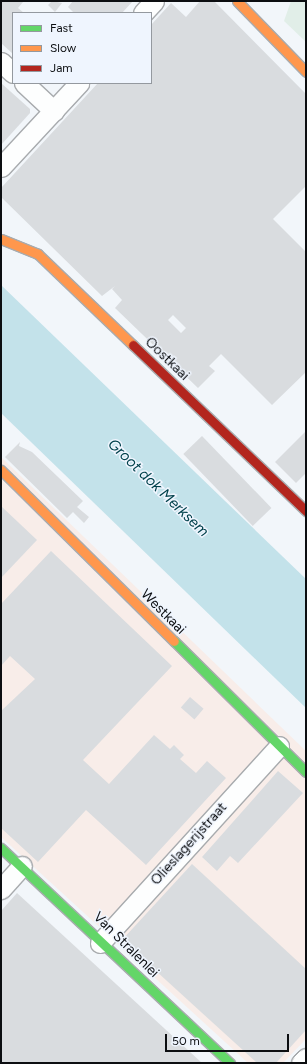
<!DOCTYPE html>
<html>
<head>
<meta charset="utf-8">
<style>
	body { margin:0 }
	#map { position:relative; width:307px; height:1064px; overflow:hidden; background:#f2f6fa; font-family:Figtree,sans-serif }
	div>[style] { position:absolute }
	[style*='--x'] { left:calc(var(--x)*1px); top:calc(var(--y)*1px); width:calc(var(--w)*1px); rotate:calc(var(--a)*1deg) }
	.industrial>* { inset:0; background:#f8ede9 }
	.green>* { inset:0; background:#e1eee8 }
	.water>* { inset:0; background:#c3e2ea }
	.building>* { inset:0; background:#d9dcdf; transform-origin:0 0 }
	.roads { filter:drop-shadow(1px 0 #a8abae) drop-shadow(-1px 0 #a8abae) drop-shadow(0 1px #a8abae) drop-shadow(0 -1px #a8abae) }
	.street>* { height:19px; margin:-9.5px; padding:0 9.5px; transform-origin:9.5px; border-radius:9.5px; background:#fdfefe }
	.fast>* { height:9px; margin:-4.5px; padding:0 4.5px; transform-origin:4.5px; border-radius:4.5px; background:#63d668 }
	.slow>* { height:9px; margin:-4.5px; padding:0 4.5px; transform-origin:4.5px; border-radius:4.5px; background:#ff974d }
	.jam>* { height:9px; margin:-4.5px; padding:0 4.5px; transform-origin:4.5px; border-radius:4.5px; background:#b3261e }
	span { translate:-50% -50%; white-space:nowrap; text-align:center; line-height:1.15; -webkit-text-stroke:3px #eff5fe; paint-order:stroke }
	.street-label { font-size:14px; color:#0c0e11 }
	.water-label { font-size:15px; color:#00414c; font-style:italic }
	.frame { position:absolute; inset:0; border:2px solid #0c0e11; pointer-events:none }
	.legend { position:absolute; left:12px; top:12px; width:140px; height:72px; box-sizing:border-box; background:#eff5fe; border:1px solid #94999f; margin:0; padding:5px 7px; list-style:none; font-size:12px; color:#0c0e11 }
	.legend li { display:flex; align-items:center; gap:8px; height:20px }
	.legend b { width:20px; border:1px solid #94999f }
	.scale { position:absolute; left:165px; top:1034px; width:124px; height:18px; box-sizing:border-box; border:2px solid #0c0e11; border-top:0; padding-left:5px; font-size:12px; line-height:14px; white-space:nowrap; color:#0c0e11; -webkit-text-stroke:3px #eff5fe; paint-order:stroke }
</style>
</head>
<body>
<div id="map">
	<div class="industrial">
		<div style="clip-path:polygon(1px 457px,306px 751px,306px 1039px,283px 1063px,248px 1063px,1px 837px)"></div>
	</div>
	<div class="green">
		<div style="clip-path:polygon(291px 1px,306px 1px,306px 42px,284px 21px)"></div>
	</div>
	<div class="water">
		<div style="clip-path:polygon(1px 285px,306px 579px,306px 708px,1px 413px)"></div>
	</div>
	<div class="building">
		<div style="clip-path:polygon(1px 1px,23px 2px,18px 8px,24px 13px,13px 13px,13px 54px,1px 43px)"></div>
		<div style="clip-path:polygon(52px 1px,62px 3px,55px 12px,48px 5px)"></div>
		<div style="clip-path:polygon(73px 1px,133px 1px,122px 13px,74px 13px,68px 7px)"></div>
		<div style="clip-path:polygon(evenodd,200px 1px,214px 1px,306px 94px,306px 186px,273px 219px,306px 252px,306px 372px,272px 405px,221px 354px,209px 366px,215px 371px,198px 388px,115px 308px,122px 300px,112px 289px,115px 286px,102px 296px,1px 197px,1px 188px,98px 83px,151px 83px,151px 25px,171px 3px,186px 17px,200px 1px,173px 315px,186px 328px,181px 333px,168px 320px,173px 315px)"></div>
		<div style="clip-path:polygon(1px 83px,30px 109px,30px 113px,1px 145px)"></div>
		<div style="clip-path:polygon(306px 431px,306px 473px,296px 483px,275px 462px)"></div>
		<div style="left:202px;top:436px;width:100px;height:26px;rotate:46deg"></div>
		<div style="clip-path:polygon(20px 442px,19px 446px,32px 452px,83px 501px,77px 507px,89px 517px,84px 523px,73px 512px,67px 518px,5px 457px)"></div>
		<div style="clip-path:polygon(1px 506px,37px 540px,1px 578px)"></div>
		<div style="clip-path:polygon(51px 551px,172px 666px,83px 760px,109px 784px,154px 735px,170px 749px,174px 745px,184px 755px,180px 759px,196px 773px,207px 761px,226px 778px,146px 865px,86px 810px,38px 862px,1px 828px,1px 711px,35px 679px,10px 656px,1px 666px,1px 604px)"></div>
		<div style="left:190px;top:697px;width:18px;height:14px;rotate:41deg"></div>
		<div style="clip-path:polygon(278px 771px,303px 793px,238px 863px,230px 856px,217px 871px,202px 857px)"></div>
		<div style="clip-path:polygon(192px 864px,306px 969px,306px 1030px,276px 1063px,257px 1063px,122px 940px)"></div>
		<div style="clip-path:polygon(17px 893px,202px 1063px,1px 1063px,1px 911px)"></div>
	</div>
	<div class="roads">
		<div class="street">
			<div style="--x:143;--y:13;--w:16;--a:-47"></div>
			<div style="--x:1;--y:62;--w:16;--a:43"></div>
			<div style="--x:24;--y:83;--w:41;--a:43"></div>
			<div style="--x:1;--y:167;--w:115;--a:-47.1"></div>
			<div style="--x:1;--y:889;--w:31;--a:-48"></div>
			<div style="--x:100;--y:943;--w:266;--a:-47.7"></div>
			<div style="--x:301;--y:1063;--w:7;--a:-45"></div>
		</div>
		<div class="fast">
			<div style="--x:174;--y:641;--w:186;--a:44.8"></div>
			<div style="--x:1;--y:848;--w:314;--a:43.2"></div>
		</div>
		<div class="slow">
			<div style="--x:237;--y:1;--w:99;--a:45.8"></div>
			<div style="--x:1;--y:239;--w:40;--a:22"></div>
			<div style="--x:38;--y:254;--w:132;--a:43.8"></div>
			<div style="--x:1;--y:470;--w:243;--a:44.7"></div>
		</div>
		<div class="jam">
			<div style="--x:133;--y:345;--w:240;--a:43.8"></div>
		</div>
	</div>
	<div class="street-label">
		<span style="left:167px;top:359px;rotate:44deg">Oostkaai</span>
		<span style="left:163px;top:612px;rotate:45deg">Westkaai</span>
		<span style="left:189px;top:844px;rotate:-48deg">Olieslagerijstraat</span>
		<span style="left:126px;top:945px;rotate:45deg">Van Stralenlei</span>
	</div>
	<div class="water-label">
		<span style="left:158px;top:488px;rotate:44deg">Groot dok Merksem</span>
	</div>
	<div class="frame"></div>
	<ul class="legend">
	<li><b style="height:5px;background:#63d668"></b>Fast</li>
	<li><b style="height:5px;background:#ff974d"></b>Slow</li>
	<li><b style="height:5px;background:#b3261e"></b>Jam</li>
	</ul>
	<div class="scale">50 m</div>
</div>
</body>
</html>
